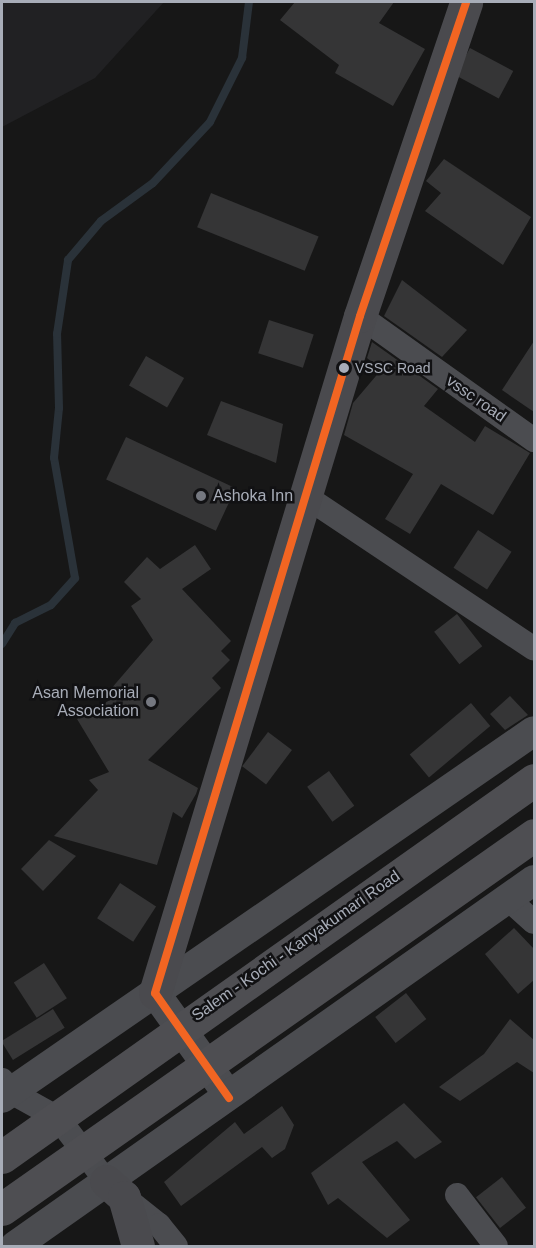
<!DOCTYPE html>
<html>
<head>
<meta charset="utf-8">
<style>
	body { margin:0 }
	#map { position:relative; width:536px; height:1248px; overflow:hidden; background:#171717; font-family:Arial,sans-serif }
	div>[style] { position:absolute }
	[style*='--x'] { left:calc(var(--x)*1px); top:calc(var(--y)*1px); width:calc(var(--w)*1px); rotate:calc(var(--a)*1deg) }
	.built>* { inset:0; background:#212123 }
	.stream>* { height:8px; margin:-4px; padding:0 4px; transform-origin:4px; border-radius:4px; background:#2a3239 }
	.building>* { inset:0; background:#353536; transform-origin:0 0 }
	.minor>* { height:24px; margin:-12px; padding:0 12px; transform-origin:12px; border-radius:12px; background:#4b4c50 }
	.tertiary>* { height:30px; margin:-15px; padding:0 15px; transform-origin:15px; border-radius:15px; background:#4b4c50 }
	.secondary>* { height:33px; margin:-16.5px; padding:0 16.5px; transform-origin:16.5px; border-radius:16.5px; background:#4a4a4e }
	.trunk>* { height:33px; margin:-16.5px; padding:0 16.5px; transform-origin:16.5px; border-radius:16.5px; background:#4e4e52 }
	.bus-1>* { height:8px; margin:-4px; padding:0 4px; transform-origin:4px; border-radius:4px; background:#f26522 }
	.dots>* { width:16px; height:16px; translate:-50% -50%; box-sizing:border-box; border:3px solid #111113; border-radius:50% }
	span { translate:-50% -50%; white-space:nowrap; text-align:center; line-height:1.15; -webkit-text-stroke:5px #111113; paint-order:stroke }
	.bus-label { font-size:14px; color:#a8adb8 }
	.left { translate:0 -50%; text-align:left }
	.street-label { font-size:16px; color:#a8adb8 }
	.poi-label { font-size:16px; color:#a8adb8 }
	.right { translate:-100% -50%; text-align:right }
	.frame { position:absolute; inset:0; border:3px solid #a8adb8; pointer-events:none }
</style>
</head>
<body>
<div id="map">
	<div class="built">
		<div style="clip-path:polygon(2px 2px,164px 2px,95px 78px,2px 127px)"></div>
	</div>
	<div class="stream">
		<div style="--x:2;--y:644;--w:25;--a:-58"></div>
		<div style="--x:15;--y:623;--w:40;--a:-26.6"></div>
		<div style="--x:51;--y:605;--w:36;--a:-48"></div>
		<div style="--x:75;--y:578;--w:122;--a:-99.9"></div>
		<div style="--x:54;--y:458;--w:50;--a:-84.3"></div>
		<div style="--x:59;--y:408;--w:74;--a:-91.5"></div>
		<div style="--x:57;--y:334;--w:75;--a:-81.5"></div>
		<div style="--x:68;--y:260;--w:51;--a:-49.8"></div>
		<div style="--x:101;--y:221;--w:64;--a:-36.2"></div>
		<div style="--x:153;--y:183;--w:83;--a:-46.9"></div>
		<div style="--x:210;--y:122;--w:72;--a:-63.4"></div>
		<div style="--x:242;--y:58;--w:56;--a:-82.9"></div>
	</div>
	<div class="building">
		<div style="clip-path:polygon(295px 2px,394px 2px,379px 23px,425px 49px,393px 106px,335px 73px,339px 65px,280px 20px)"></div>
		<div style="left:470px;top:48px;width:49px;height:31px;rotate:28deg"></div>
		<div style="clip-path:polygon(444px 159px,531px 217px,503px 265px,425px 211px,441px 193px,426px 181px)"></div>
		<div style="left:211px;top:193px;width:116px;height:37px;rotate:22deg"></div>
		<div style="clip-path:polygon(402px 280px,467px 330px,442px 357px,384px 316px)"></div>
		<div style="left:269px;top:320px;width:47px;height:35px;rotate:18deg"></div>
		<div style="clip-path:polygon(534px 341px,534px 412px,502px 390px)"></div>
		<div style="clip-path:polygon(372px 342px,438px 389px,424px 406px,475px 442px,485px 426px,530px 453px,493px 515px,441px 484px,410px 534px,385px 519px,413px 474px,344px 435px,353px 403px,381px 370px,367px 358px)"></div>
		<div style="left:146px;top:356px;width:44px;height:34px;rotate:30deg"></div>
		<div style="clip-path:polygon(221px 401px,283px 424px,276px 463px,207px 435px)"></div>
		<div style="left:126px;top:437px;width:121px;height:47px;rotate:25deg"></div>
		<div style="left:478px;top:530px;width:40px;height:45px;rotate:33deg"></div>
		<div style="clip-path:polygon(195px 545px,211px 569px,182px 589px,231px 641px,221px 651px,230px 660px,212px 678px,221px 688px,148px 760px,198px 788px,196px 794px,182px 818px,173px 812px,157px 865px,54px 836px,98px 790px,89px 780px,109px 772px,77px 719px,117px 696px,110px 690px,153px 640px,131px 606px,141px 599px,124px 582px,147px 557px,160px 569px)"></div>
		<div style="left:457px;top:614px;width:41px;height:29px;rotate:52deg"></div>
		<div style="clip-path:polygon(510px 696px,528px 715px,505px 730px,490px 714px)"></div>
		<div style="left:471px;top:703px;width:30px;height:80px;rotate:50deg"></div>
		<div style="left:268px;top:732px;width:30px;height:43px;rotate:37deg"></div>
		<div style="left:329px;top:771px;width:43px;height:27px;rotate:54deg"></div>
		<div style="clip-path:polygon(49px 840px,76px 856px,43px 891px,21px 869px)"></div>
		<div style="left:120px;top:883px;width:43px;height:42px;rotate:33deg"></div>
		<div style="clip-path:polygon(514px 928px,534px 949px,534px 980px,518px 994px,485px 954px)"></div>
		<div style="left:44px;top:963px;width:42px;height:36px;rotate:57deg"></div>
		<div style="left:406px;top:993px;width:33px;height:39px;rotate:52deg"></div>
		<div style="left:53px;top:1009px;width:22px;height:61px;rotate:58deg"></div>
		<div style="clip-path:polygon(510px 1019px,534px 1040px,534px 1073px,517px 1062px,460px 1101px,439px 1087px,484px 1054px)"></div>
		<div style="clip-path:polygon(404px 1103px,442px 1142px,415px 1159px,397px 1141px,362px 1162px,410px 1220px,387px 1238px,338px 1198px,328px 1205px,311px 1173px)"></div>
		<div style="clip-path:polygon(282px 1106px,294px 1125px,285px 1149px,272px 1158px,262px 1147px,181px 1206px,164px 1182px,235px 1122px,244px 1134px)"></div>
		<div style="left:502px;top:1177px;width:39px;height:33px;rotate:52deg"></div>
	</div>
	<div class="minor">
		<div style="--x:360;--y:316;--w:214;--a:35.5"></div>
		<div style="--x:305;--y:496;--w:275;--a:33.7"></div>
		<div style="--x:507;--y:898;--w:36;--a:42"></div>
		<div style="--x:2;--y:1080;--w:15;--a:53"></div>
		<div style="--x:11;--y:1092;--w:54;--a:29"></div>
		<div style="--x:58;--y:1118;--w:79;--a:52.7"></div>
		<div style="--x:457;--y:1195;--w:64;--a:52.6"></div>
		<div style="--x:124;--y:1197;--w:45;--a:38.7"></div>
		<div style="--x:159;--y:1225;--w:27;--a:51"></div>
	</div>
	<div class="tertiary">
		<div style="--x:155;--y:993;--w:113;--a:54.3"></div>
		<div style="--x:2;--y:1098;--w:646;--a:-34.6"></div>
		<div style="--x:15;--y:1246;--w:635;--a:-35.19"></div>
	</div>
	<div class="secondary">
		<div style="--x:155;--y:993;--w:707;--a:-73.15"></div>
		<div style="--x:360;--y:316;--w:331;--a:-71.3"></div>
		<div style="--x:106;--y:1181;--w:24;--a:42"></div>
		<div style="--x:124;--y:1197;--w:51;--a:74.1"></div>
	</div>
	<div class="trunk">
		<div style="--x:2;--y:1157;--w:652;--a:-35.32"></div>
		<div style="--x:2;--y:1209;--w:650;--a:-35.11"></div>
	</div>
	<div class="bus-1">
		<div style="--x:229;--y:1098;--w:128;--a:-125.2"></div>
		<div style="--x:155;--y:993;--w:707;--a:-73.15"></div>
		<div style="--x:360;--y:316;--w:331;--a:-71.3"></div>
	</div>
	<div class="dots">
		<div style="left:344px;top:368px;background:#a8adb8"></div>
		<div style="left:201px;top:496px;background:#757880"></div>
		<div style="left:151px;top:702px;background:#757880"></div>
	</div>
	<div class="bus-label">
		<span class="left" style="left:355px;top:368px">VSSC Road</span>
	</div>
	<div class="street-label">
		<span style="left:476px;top:399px;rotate:35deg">vssc road</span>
		<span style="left:296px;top:946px;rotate:-35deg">Salem - Kochi - Kanyakumari Road</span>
	</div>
	<div class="poi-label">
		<span class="left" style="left:213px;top:496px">Ashoka Inn</span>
		<span class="right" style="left:139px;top:702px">Asan Memorial<br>Association</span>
	</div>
	<div class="frame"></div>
</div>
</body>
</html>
